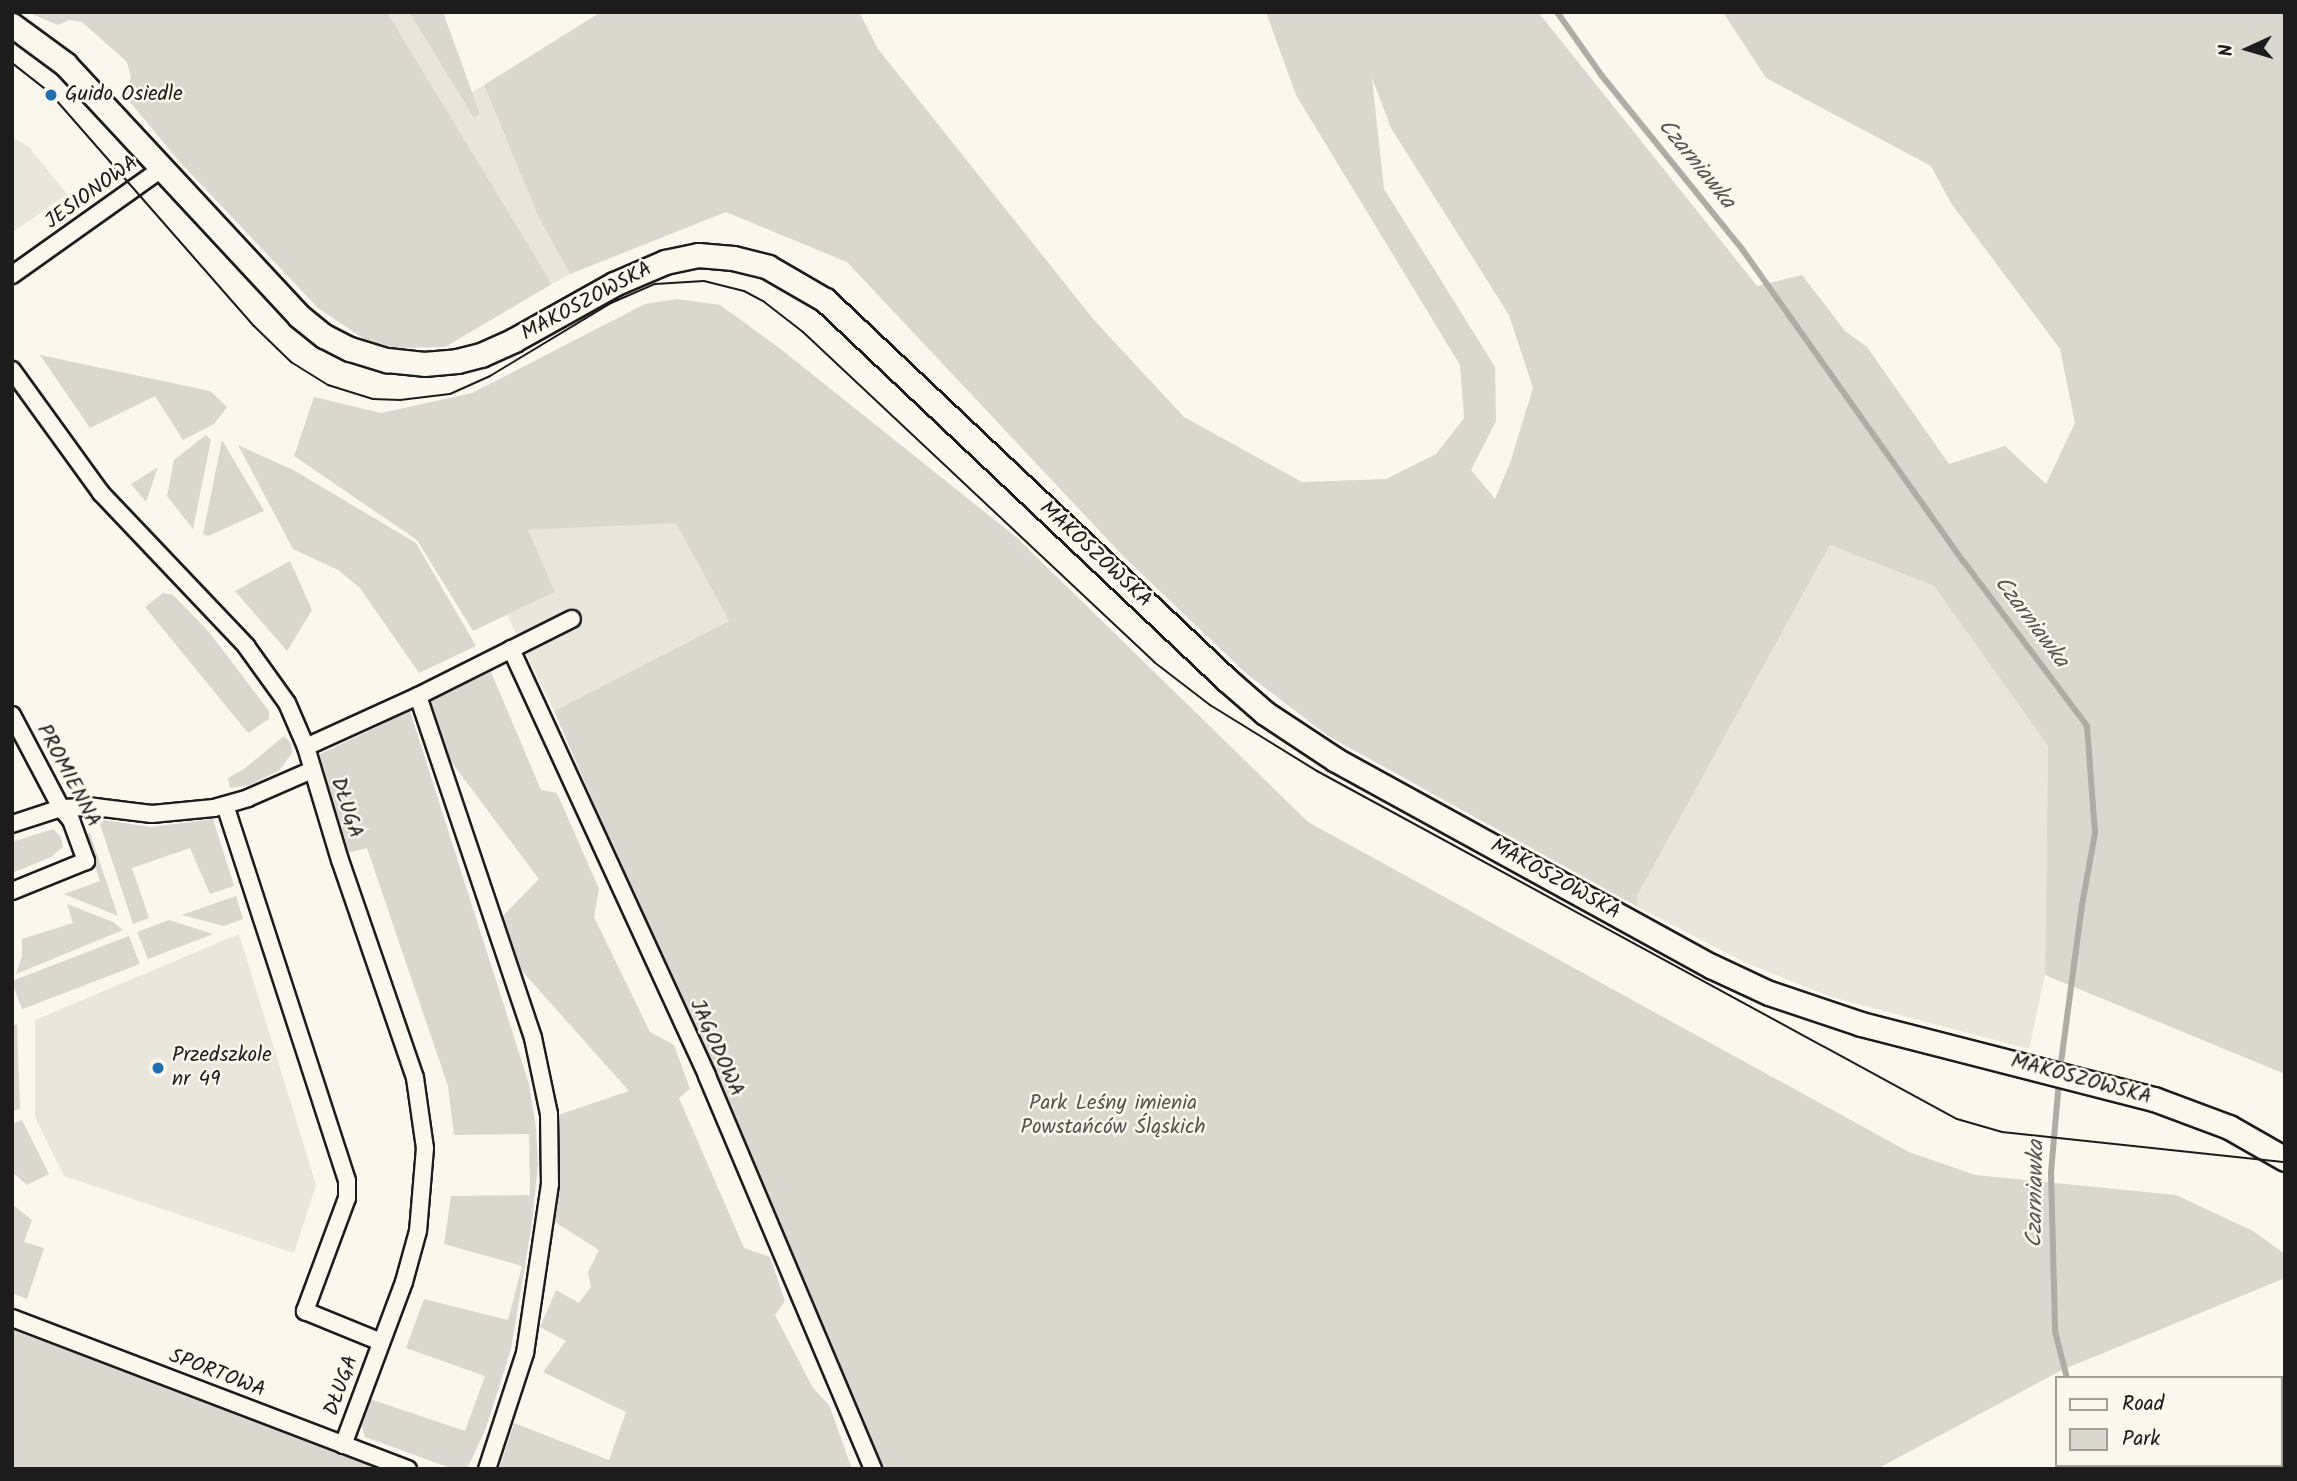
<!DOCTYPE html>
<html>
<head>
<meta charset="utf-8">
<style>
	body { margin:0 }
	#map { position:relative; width:2297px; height:1481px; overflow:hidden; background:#fbf7ec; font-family:Kalam,sans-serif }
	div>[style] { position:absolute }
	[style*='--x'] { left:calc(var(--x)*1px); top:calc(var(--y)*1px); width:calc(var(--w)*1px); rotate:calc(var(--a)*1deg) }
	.built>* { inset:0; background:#eae6dc }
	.green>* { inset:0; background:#dad7ce; transform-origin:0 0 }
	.stream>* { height:6px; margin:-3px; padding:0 3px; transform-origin:3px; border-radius:3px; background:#afaca5 }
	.roads { filter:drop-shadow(2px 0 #1c1c1c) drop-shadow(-2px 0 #1c1c1c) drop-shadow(0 2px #1c1c1c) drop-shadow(0 -2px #1c1c1c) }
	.minor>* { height:16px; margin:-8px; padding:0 8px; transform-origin:8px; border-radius:8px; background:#fbf7ec }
	.secondary>* { height:23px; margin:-11.5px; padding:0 11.5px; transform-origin:11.5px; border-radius:11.5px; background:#fbf7ec }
	.tram>* { height:2px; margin:-1px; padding:0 1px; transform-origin:1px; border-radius:1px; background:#1c1c1c }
	.dots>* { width:19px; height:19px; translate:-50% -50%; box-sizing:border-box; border:4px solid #fbf7ec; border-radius:50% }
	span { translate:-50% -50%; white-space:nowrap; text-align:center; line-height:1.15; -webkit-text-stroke:5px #fbf7ec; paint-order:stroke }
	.poi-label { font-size:21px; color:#1c1c1c }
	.left { translate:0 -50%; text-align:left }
	.street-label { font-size:21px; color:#1c1c1c }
	.park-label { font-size:21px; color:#555451 }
	.water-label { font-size:23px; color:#575653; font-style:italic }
	.frame { position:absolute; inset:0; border:14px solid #1c1c1c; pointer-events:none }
	.legend { position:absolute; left:2055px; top:1376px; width:228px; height:91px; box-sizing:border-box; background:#fbf7ec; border:2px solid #a29f99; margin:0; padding:9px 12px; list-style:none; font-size:21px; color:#1c1c1c }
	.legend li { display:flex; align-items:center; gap:14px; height:35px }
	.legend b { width:35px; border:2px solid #a29f99 }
	.north { position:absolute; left:2213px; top:14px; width:70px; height:70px; -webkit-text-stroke:5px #fbf7ec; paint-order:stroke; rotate:266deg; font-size:19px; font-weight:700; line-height:28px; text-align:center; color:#1c1c1c }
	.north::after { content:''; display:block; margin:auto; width:24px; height:32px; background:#1c1c1c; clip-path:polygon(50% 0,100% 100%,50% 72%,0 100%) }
</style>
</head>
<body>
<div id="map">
	<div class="built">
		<div style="clip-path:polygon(387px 12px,409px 12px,474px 118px,480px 114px,472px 92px,484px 85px,538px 216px,570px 274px,552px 284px)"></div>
		<div style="clip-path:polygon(12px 137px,29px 147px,67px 194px,12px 233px)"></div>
		<div style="clip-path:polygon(676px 522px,729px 621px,554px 711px,507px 615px,555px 592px,527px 530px)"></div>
		<div style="clip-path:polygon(1830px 545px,1934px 586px,2048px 746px,2045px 975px,2029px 1049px,1831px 997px,1744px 962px,1638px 907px,1637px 896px)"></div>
		<div style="clip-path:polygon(239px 934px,316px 1185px,294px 1253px,64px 1176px,35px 1117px,35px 1020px)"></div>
	</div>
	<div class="green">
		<div style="clip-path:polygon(27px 12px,387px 12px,552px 284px,445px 347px,396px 348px,367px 341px,318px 308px,178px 160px,125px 96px,131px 77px,127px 62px,82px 22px,69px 20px,58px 25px)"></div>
		<div style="clip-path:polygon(409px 12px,443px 12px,480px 114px,474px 118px)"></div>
		<div style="clip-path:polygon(evenodd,601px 12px,859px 12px,878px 49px,1094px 320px,1184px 417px,1302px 482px,1386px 479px,1436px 454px,1464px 418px,1460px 365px,1296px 95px,1266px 12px,1538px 12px,1757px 286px,1802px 275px,1845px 331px,1867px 347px,1949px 464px,2005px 446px,2046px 484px,2075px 423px,2060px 349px,1951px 203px,1931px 166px,1766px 78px,1723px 12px,2285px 12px,2285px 1074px,2045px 975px,2048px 746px,1934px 586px,1830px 545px,1637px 896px,1638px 907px,1328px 736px,1247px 674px,1124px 557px,847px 262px,726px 212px,570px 274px,538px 216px,484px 85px,601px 12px,1372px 78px,1391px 128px,1509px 315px,1533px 388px,1510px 463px,1495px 499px,1471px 470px,1496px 421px,1495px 367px,1384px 189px,1372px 78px)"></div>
		<div style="clip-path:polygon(677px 299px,720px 305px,778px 347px,1016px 537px,1308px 822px,1909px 1152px,1975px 1175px,2176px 1195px,2253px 1231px,2285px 1254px,2285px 1278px,2062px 1370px,1877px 1469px,882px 1469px,554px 711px,729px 621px,676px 523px,528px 530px,555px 592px,473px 631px,417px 540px,294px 456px,314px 397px,381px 413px,472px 393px,645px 304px)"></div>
		<div style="clip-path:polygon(40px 355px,210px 391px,227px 407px,214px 424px,183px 440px,155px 396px,90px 428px)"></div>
		<div style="clip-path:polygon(206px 435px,211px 440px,193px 529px,167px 496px,169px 486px,174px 460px)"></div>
		<div style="clip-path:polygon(222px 440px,264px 511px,208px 536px,203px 534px)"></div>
		<div style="clip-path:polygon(238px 445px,295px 471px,416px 543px,476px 646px,419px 673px,360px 588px,338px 570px,293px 549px)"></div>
		<div style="clip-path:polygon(158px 467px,146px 502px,131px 484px)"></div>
		<div style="clip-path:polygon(290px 561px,312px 610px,287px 651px,235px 591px)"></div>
		<div style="clip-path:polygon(163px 593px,173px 595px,209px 632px,269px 711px,269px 719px,248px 733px,145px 607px)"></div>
		<div style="clip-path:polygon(491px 672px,541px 790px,557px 793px,599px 889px,594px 917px,650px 1032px,674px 1045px,690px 1089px,679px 1098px,744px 1248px,770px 1257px,785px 1301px,775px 1315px,813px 1388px,829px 1405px,852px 1469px,499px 1469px,514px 1423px,609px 1460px,626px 1412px,543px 1372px,566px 1341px,540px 1327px,556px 1290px,579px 1303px,591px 1287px,588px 1272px,599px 1250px,547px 1217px,555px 1116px,629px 1091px,506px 953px,497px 922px,539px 879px,435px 740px,427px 702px)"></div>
		<div style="clip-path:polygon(410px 711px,529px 1084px,536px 1128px,538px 1163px,532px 1223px,511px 1349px,486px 1428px,467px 1469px,453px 1469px,365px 1437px,361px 1422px,370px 1399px,465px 1431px,485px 1376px,406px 1348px,424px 1299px,508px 1320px,522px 1266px,444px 1244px,451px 1196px,530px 1195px,529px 1134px,454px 1135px,448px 1086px,367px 848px,347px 853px,318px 755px)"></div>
		<div style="clip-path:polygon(284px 736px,291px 743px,292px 753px,280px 770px,250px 785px,230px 788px,228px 778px,244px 769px)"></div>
		<div style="clip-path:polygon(213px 819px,234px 886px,210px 894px,190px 848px,132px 868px,149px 918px,133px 924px,100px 824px,104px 820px,151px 827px)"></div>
		<div style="clip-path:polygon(53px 829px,61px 837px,63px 847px,51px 857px,12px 873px,12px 842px)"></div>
		<div style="clip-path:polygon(90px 833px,118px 916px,64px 894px,100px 881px,84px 835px)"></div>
		<div style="clip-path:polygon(236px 896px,243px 919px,224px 926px,182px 915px)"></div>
		<div style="clip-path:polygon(67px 904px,113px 922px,123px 930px,16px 974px,22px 956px,22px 939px,73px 923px)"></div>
		<div style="clip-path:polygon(169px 920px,213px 934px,148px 959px,137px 932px)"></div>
		<div style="left:129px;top:936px;width:30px;height:126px;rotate:69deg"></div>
		<div style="clip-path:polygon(17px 1024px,20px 1109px,12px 1111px,12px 1026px)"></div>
		<div style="clip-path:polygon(22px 1120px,49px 1174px,27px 1185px,12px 1172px,12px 1124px)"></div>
		<div style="clip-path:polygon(12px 1204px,32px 1220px,24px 1242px,44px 1248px,27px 1299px,12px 1293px)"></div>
		<div style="clip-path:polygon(12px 1330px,168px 1388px,382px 1469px,12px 1469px)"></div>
	</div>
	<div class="stream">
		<div style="--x:1557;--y:12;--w:78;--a:54.9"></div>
		<div style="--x:1602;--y:76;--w:223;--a:51"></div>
		<div style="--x:1742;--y:249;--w:384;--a:54.7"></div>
		<div style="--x:1964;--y:562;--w:205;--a:53.1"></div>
		<div style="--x:2087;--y:726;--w:107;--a:85.7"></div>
		<div style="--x:2095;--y:833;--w:73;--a:100.2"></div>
		<div style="--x:2082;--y:905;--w:166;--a:97.6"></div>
		<div style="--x:2059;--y:1081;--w:92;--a:95"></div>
		<div style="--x:2051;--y:1173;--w:158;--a:88.5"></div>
		<div style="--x:2055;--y:1331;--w:49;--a:75.7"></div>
		<div style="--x:2088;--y:1465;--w:4;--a:76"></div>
	</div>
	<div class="roads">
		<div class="minor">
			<div style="--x:12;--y:275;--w:183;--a:-35.4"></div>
			<div style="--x:12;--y:370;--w:152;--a:54.1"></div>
			<div style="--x:101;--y:493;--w:211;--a:46.5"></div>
			<div style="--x:246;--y:646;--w:70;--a:54.3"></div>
			<div style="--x:287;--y:703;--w:48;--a:66.6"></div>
			<div style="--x:306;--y:747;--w:118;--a:73.3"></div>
			<div style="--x:340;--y:860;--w:231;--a:71"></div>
			<div style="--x:415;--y:1078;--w:71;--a:81.9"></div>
			<div style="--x:425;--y:1148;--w:83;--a:94.8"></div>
			<div style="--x:418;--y:1231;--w:53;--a:105.4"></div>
			<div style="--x:404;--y:1282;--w:174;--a:110.5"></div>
			<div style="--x:511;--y:649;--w:470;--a:65.3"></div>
			<div style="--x:707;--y:1076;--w:427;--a:67.1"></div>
			<div style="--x:418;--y:696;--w:361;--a:71.4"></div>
			<div style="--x:533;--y:1038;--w:78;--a:78.1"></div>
			<div style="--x:549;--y:1114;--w:70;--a:89.2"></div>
			<div style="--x:550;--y:1184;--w:171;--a:98.4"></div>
			<div style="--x:525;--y:1353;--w:122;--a:108.1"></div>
			<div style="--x:12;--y:715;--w:105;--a:62.2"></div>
			<div style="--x:61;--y:808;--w:16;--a:50"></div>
			<div style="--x:71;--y:820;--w:44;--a:69.9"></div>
			<div style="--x:86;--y:861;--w:80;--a:157.9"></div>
			<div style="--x:306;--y:747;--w:123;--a:-24.5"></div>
			<div style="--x:418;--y:696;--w:172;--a:-26.6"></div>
			<div style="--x:225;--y:805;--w:395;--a:72"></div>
			<div style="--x:347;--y:1181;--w:17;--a:90"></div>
			<div style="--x:347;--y:1198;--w:121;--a:110.4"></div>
			<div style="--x:305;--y:1311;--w:82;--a:22.2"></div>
			<div style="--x:12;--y:824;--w:52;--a:-18.1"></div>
			<div style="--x:61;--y:808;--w:34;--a:-2"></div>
			<div style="--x:95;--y:807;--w:57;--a:7"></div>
			<div style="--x:152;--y:814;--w:62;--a:-5.5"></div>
			<div style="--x:214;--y:808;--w:35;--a:-16"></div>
			<div style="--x:248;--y:798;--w:70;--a:-23.6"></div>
			<div style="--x:12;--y:1318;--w:424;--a:20.9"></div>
		</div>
		<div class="secondary">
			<div style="--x:12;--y:25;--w:66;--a:36.3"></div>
			<div style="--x:65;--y:64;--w:344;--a:47.1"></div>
			<div style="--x:299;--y:316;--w:32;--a:39"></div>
			<div style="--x:324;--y:336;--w:29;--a:27"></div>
			<div style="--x:350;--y:349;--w:39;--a:17"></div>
			<div style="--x:387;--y:360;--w:37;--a:6"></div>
			<div style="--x:424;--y:364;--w:33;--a:-5"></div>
			<div style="--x:457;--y:361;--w:25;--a:-14"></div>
			<div style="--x:481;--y:355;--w:36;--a:-24"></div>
			<div style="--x:514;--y:340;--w:115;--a:-29.2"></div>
			<div style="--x:614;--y:284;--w:56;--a:-23.3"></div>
			<div style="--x:665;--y:262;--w:34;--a:-12"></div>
			<div style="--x:698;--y:255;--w:35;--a:5"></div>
			<div style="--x:733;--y:258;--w:36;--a:14"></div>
			<div style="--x:768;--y:267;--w:66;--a:30.1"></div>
			<div style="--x:825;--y:300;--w:552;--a:43.38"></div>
			<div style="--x:1226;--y:679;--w:52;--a:41.1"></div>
			<div style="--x:1265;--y:713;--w:85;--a:33.5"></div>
			<div style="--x:1336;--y:760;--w:428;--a:28.8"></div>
			<div style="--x:1711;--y:966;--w:64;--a:25"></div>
			<div style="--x:1769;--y:993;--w:97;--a:18.6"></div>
			<div style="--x:1861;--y:1024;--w:302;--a:14.4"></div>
			<div style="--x:2154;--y:1099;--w:80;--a:20.5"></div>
			<div style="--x:2229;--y:1127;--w:64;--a:29.7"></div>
		</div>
	</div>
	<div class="tram">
		<div style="--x:12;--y:63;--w:47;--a:38.1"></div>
		<div style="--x:49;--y:92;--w:311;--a:48.8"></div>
		<div style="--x:254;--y:326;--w:52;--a:44.2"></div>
		<div style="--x:291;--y:362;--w:44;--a:31.9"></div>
		<div style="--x:328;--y:385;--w:47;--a:17.3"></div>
		<div style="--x:373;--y:399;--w:27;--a:2"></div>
		<div style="--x:400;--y:400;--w:50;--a:-6.8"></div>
		<div style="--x:450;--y:394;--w:44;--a:-24.2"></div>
		<div style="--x:490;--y:376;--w:141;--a:-31.1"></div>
		<div style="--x:611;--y:303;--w:48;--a:-23.4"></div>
		<div style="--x:655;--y:284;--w:49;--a:-3.5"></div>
		<div style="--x:704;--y:281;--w:41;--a:14"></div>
		<div style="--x:744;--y:291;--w:21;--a:28"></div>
		<div style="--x:763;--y:301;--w:51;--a:37.8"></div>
		<div style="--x:803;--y:332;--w:482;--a:43.2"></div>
		<div style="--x:1154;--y:662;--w:71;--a:37.5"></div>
		<div style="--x:1210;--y:705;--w:126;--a:31.7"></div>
		<div style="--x:1317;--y:771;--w:728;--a:28.54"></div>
		<div style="--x:1957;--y:1119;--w:47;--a:16.1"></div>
		<div style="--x:2002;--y:1132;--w:285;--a:6.1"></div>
	</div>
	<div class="dots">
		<div style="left:51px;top:95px;background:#1f6fb2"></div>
		<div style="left:158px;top:1068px;background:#1f6fb2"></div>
	</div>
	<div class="poi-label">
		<span class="left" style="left:65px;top:95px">Guido Osiedle</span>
		<span class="left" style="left:172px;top:1068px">Przedszkole<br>nr 49</span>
	</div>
	<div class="street-label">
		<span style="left:92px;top:193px;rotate:-36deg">JESIONOWA</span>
		<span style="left:587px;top:302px;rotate:-28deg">MAKOSZOWSKA</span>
		<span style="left:1095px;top:555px;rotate:43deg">MAKOSZOWSKA</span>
		<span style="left:68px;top:776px;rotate:62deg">PROMIENNA</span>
		<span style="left:346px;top:808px;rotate:72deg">DŁUGA</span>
		<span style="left:1555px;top:880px;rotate:29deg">MAKOSZOWSKA</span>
		<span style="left:716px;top:1048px;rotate:66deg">JAGODOWA</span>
		<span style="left:2081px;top:1080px;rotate:15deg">MAKOSZOWSKA</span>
		<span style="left:217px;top:1374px;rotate:21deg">SPORTOWA</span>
		<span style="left:342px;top:1386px;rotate:-70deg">DŁUGA</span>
	</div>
	<div class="park-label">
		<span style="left:1113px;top:1116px">Park Leśny imienia<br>Powstańców Śląskich</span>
	</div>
	<div class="water-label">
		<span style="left:1696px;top:164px;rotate:51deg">Czarniawka</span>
		<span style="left:2031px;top:622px;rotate:53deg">Czarniawka</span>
		<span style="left:2036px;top:1194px;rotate:-89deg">Czarniawka</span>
	</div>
	<div class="frame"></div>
	<ul class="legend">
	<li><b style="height:9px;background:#fbf7ec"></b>Road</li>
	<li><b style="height:19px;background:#dad7ce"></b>Park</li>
	</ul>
	<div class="north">N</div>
</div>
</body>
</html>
